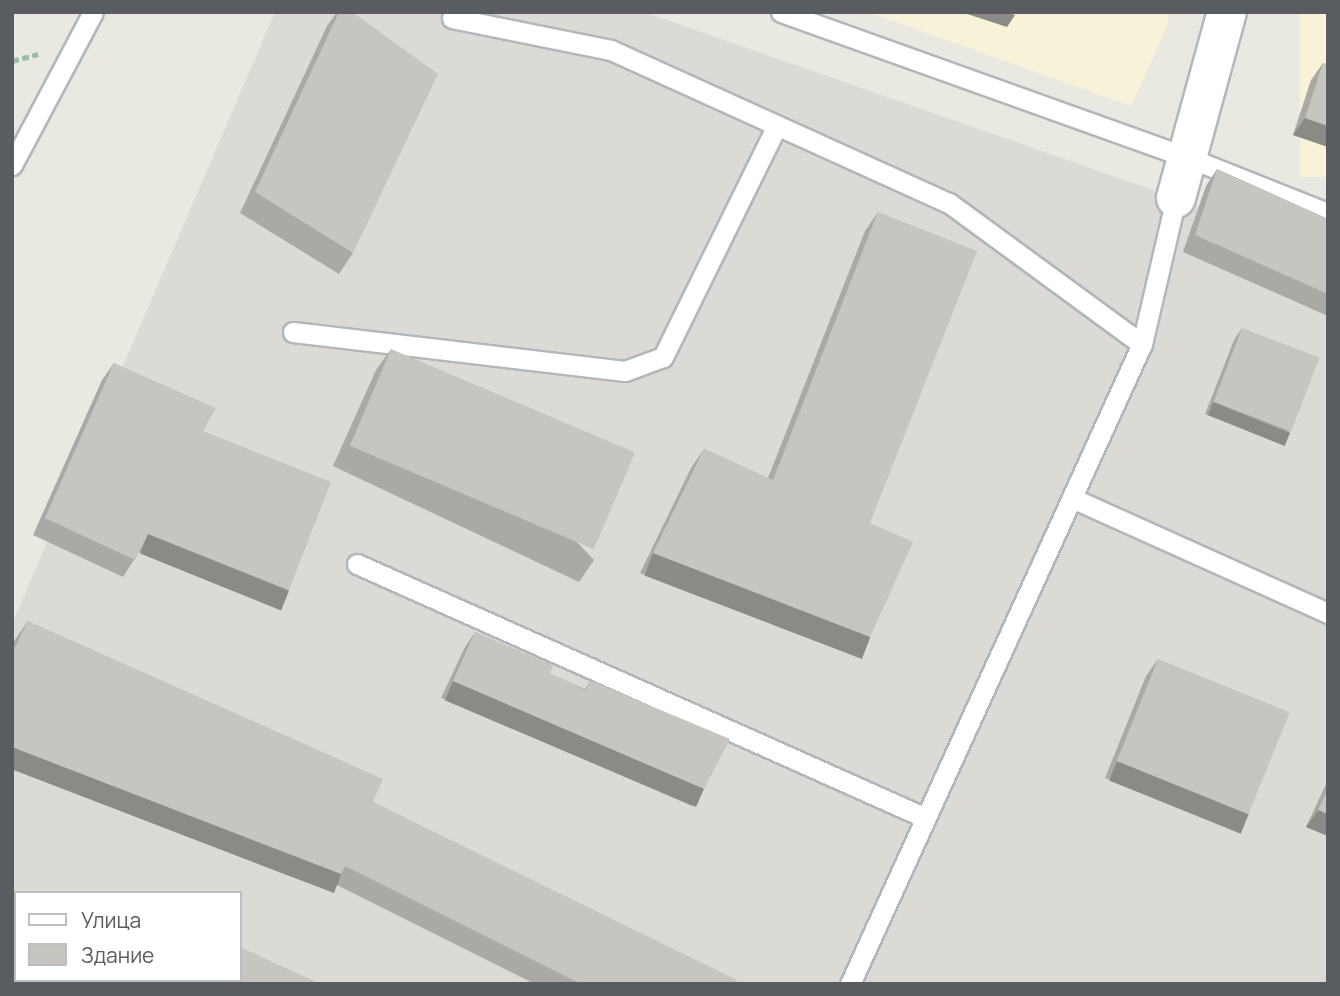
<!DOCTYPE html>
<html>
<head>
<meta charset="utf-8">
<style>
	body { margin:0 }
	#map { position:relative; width:1340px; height:996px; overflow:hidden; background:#eae9e1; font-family:Manrope,sans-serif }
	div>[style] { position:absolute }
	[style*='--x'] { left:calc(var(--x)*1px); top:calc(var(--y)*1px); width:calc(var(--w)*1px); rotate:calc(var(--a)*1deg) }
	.commercial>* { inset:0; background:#f8f3d8; transform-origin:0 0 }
	.industrial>* { inset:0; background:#dcdad5 }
	.path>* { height:4.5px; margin-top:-2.25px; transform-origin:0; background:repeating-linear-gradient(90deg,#9abfa7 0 7px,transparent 0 10.5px) }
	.roads { filter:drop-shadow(2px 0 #b3b6ba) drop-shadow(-2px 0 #b3b6ba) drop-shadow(0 2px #b3b6ba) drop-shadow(0 -2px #b3b6ba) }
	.lane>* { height:19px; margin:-9.5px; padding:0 9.5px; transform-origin:9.5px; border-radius:9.5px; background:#fff }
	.street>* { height:38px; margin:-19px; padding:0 19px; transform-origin:19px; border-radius:19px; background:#fff }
	.wall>* { inset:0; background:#aba9a5 }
	.shaded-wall>* { inset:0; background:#8b8a86; transform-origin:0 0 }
	.building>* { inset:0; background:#c7c5c0; transform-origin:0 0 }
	span { translate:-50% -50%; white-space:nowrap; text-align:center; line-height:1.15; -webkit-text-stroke:6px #fff; paint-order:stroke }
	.frame { position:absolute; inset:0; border:14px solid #595c60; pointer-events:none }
	.legend { position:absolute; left:14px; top:891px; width:228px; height:91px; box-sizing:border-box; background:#fff; border:2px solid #bdbebf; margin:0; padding:9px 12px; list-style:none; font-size:21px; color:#595c60 }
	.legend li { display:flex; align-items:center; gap:14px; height:35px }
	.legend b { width:35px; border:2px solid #bdbebf }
</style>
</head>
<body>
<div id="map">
	<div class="commercial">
		<div style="clip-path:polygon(868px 12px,1168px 12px,1168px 24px,1131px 106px)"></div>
		<div style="left:1300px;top:12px;width:28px;height:165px"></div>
	</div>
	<div class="industrial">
		<div style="clip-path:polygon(evenodd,275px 12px,644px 12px,1176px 198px,1328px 257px,1328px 984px,12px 984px,12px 624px,275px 12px,16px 893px,240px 893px,240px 980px,16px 980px,16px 893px)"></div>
	</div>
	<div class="path">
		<div style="--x:12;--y:61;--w:27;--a:-15"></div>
	</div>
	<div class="roads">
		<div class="lane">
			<div style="--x:781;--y:12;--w:431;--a:19.7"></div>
			<div style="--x:1187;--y:157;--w:152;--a:21.7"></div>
			<div style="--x:452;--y:18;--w:162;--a:11.4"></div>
			<div style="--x:611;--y:50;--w:371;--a:24.4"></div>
			<div style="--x:949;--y:203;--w:239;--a:36.2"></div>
			<div style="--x:12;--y:165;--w:173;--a:-62.1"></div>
			<div style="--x:293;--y:332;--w:334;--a:6.7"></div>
			<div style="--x:625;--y:371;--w:40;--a:-20.2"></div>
			<div style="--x:663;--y:357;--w:256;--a:-63.8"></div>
			<div style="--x:1072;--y:498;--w:281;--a:24.2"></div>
			<div style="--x:357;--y:564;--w:623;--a:24.06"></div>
			<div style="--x:43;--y:984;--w:4;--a:-63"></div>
			<div style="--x:850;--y:984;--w:703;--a:-65.48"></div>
			<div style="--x:1142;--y:344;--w:150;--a:-76.9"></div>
		</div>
		<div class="street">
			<div style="--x:1176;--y:198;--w:193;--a:-74.7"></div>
		</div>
	</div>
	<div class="wall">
		<div style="clip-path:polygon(337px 12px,352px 12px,353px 253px,339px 274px,240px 213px,327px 26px)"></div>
		<div style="clip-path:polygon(1323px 63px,1328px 65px,1328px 147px,1293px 135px,1311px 80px)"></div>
		<div style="clip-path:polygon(1217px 169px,1328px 219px,1328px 316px,1183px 252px,1206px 186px)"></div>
		<div style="clip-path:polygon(878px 212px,870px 523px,870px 637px,856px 656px,640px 573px,691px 468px,704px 449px,768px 478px,865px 231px)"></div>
		<div style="clip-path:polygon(1242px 328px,1290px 433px,1281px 444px,1205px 414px,1234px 340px)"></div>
		<div style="clip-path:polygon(391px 349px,594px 560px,579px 582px,333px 466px,376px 370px)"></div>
		<div style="clip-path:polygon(114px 363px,203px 431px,289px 590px,277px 606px,139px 552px,123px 577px,33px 535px,102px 380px)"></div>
		<div style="clip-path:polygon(28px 621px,373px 802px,735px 984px,535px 984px,335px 884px,330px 891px,12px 768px,12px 645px,16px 638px)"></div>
		<div style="clip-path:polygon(475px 632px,550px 674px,585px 689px,591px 681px,704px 789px,692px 806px,441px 698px,464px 649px)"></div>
		<div style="clip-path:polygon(1158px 659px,1249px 813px,1237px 830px,1105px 778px,1146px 676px)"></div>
		<div style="clip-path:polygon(1328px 780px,1328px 836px,1306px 827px)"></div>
	</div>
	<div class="shaded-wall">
		<div style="clip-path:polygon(961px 12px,1005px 12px,1015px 15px,1007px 27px)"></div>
		<div style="clip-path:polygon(1305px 118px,1328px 126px,1328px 147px,1293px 135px)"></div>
		<div style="left:1213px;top:402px;width:83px;height:14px;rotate:22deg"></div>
		<div style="left:148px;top:534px;width:152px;height:21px;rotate:22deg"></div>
		<div style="left:653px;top:553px;width:233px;height:24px;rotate:21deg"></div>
		<div style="left:453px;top:681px;width:273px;height:21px;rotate:23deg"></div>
		<div style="left:12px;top:747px;width:353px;height:21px;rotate:21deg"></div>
		<div style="left:1117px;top:761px;width:142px;height:21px;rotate:22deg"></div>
		<div style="clip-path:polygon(1318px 810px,1328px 814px,1328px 836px,1306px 827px)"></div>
	</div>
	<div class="building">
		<div style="clip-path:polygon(339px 12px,352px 12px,438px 74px,353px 253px,255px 192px)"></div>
		<div style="clip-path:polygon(1005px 12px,1016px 12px,1015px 15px)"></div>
		<div style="clip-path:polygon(1323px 63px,1328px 65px,1328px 126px,1305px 118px)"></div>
		<div style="clip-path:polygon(1217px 169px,1328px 219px,1328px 294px,1195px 235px)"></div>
		<div style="clip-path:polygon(878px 212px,977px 251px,870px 523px,913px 542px,870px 637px,653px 553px,704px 449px,773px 480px)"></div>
		<div style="left:1242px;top:328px;width:83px;height:79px;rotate:21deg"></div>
		<div style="left:391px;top:349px;width:265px;height:105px;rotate:23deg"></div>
		<div style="clip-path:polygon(114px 363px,216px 408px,203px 431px,331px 482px,289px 590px,148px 534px,135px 560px,45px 518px)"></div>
		<div style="clip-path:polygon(28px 621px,383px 779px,373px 802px,737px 980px,735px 984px,581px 984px,345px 866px,341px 874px,12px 747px,12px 653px)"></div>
		<div style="clip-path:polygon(475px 632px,553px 665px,550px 674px,586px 690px,591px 681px,730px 739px,704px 789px,453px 681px)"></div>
		<div style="left:1158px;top:659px;width:142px;height:110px;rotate:22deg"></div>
		<div style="clip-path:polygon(1328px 789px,1328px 814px,1318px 810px)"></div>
		<div style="clip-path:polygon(240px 947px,321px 984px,108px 984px,110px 980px,240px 980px)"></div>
	</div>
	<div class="frame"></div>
	<ul class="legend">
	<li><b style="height:9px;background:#fff"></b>Улица</li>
	<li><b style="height:19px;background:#c7c5c0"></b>Здание</li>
	</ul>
</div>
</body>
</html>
